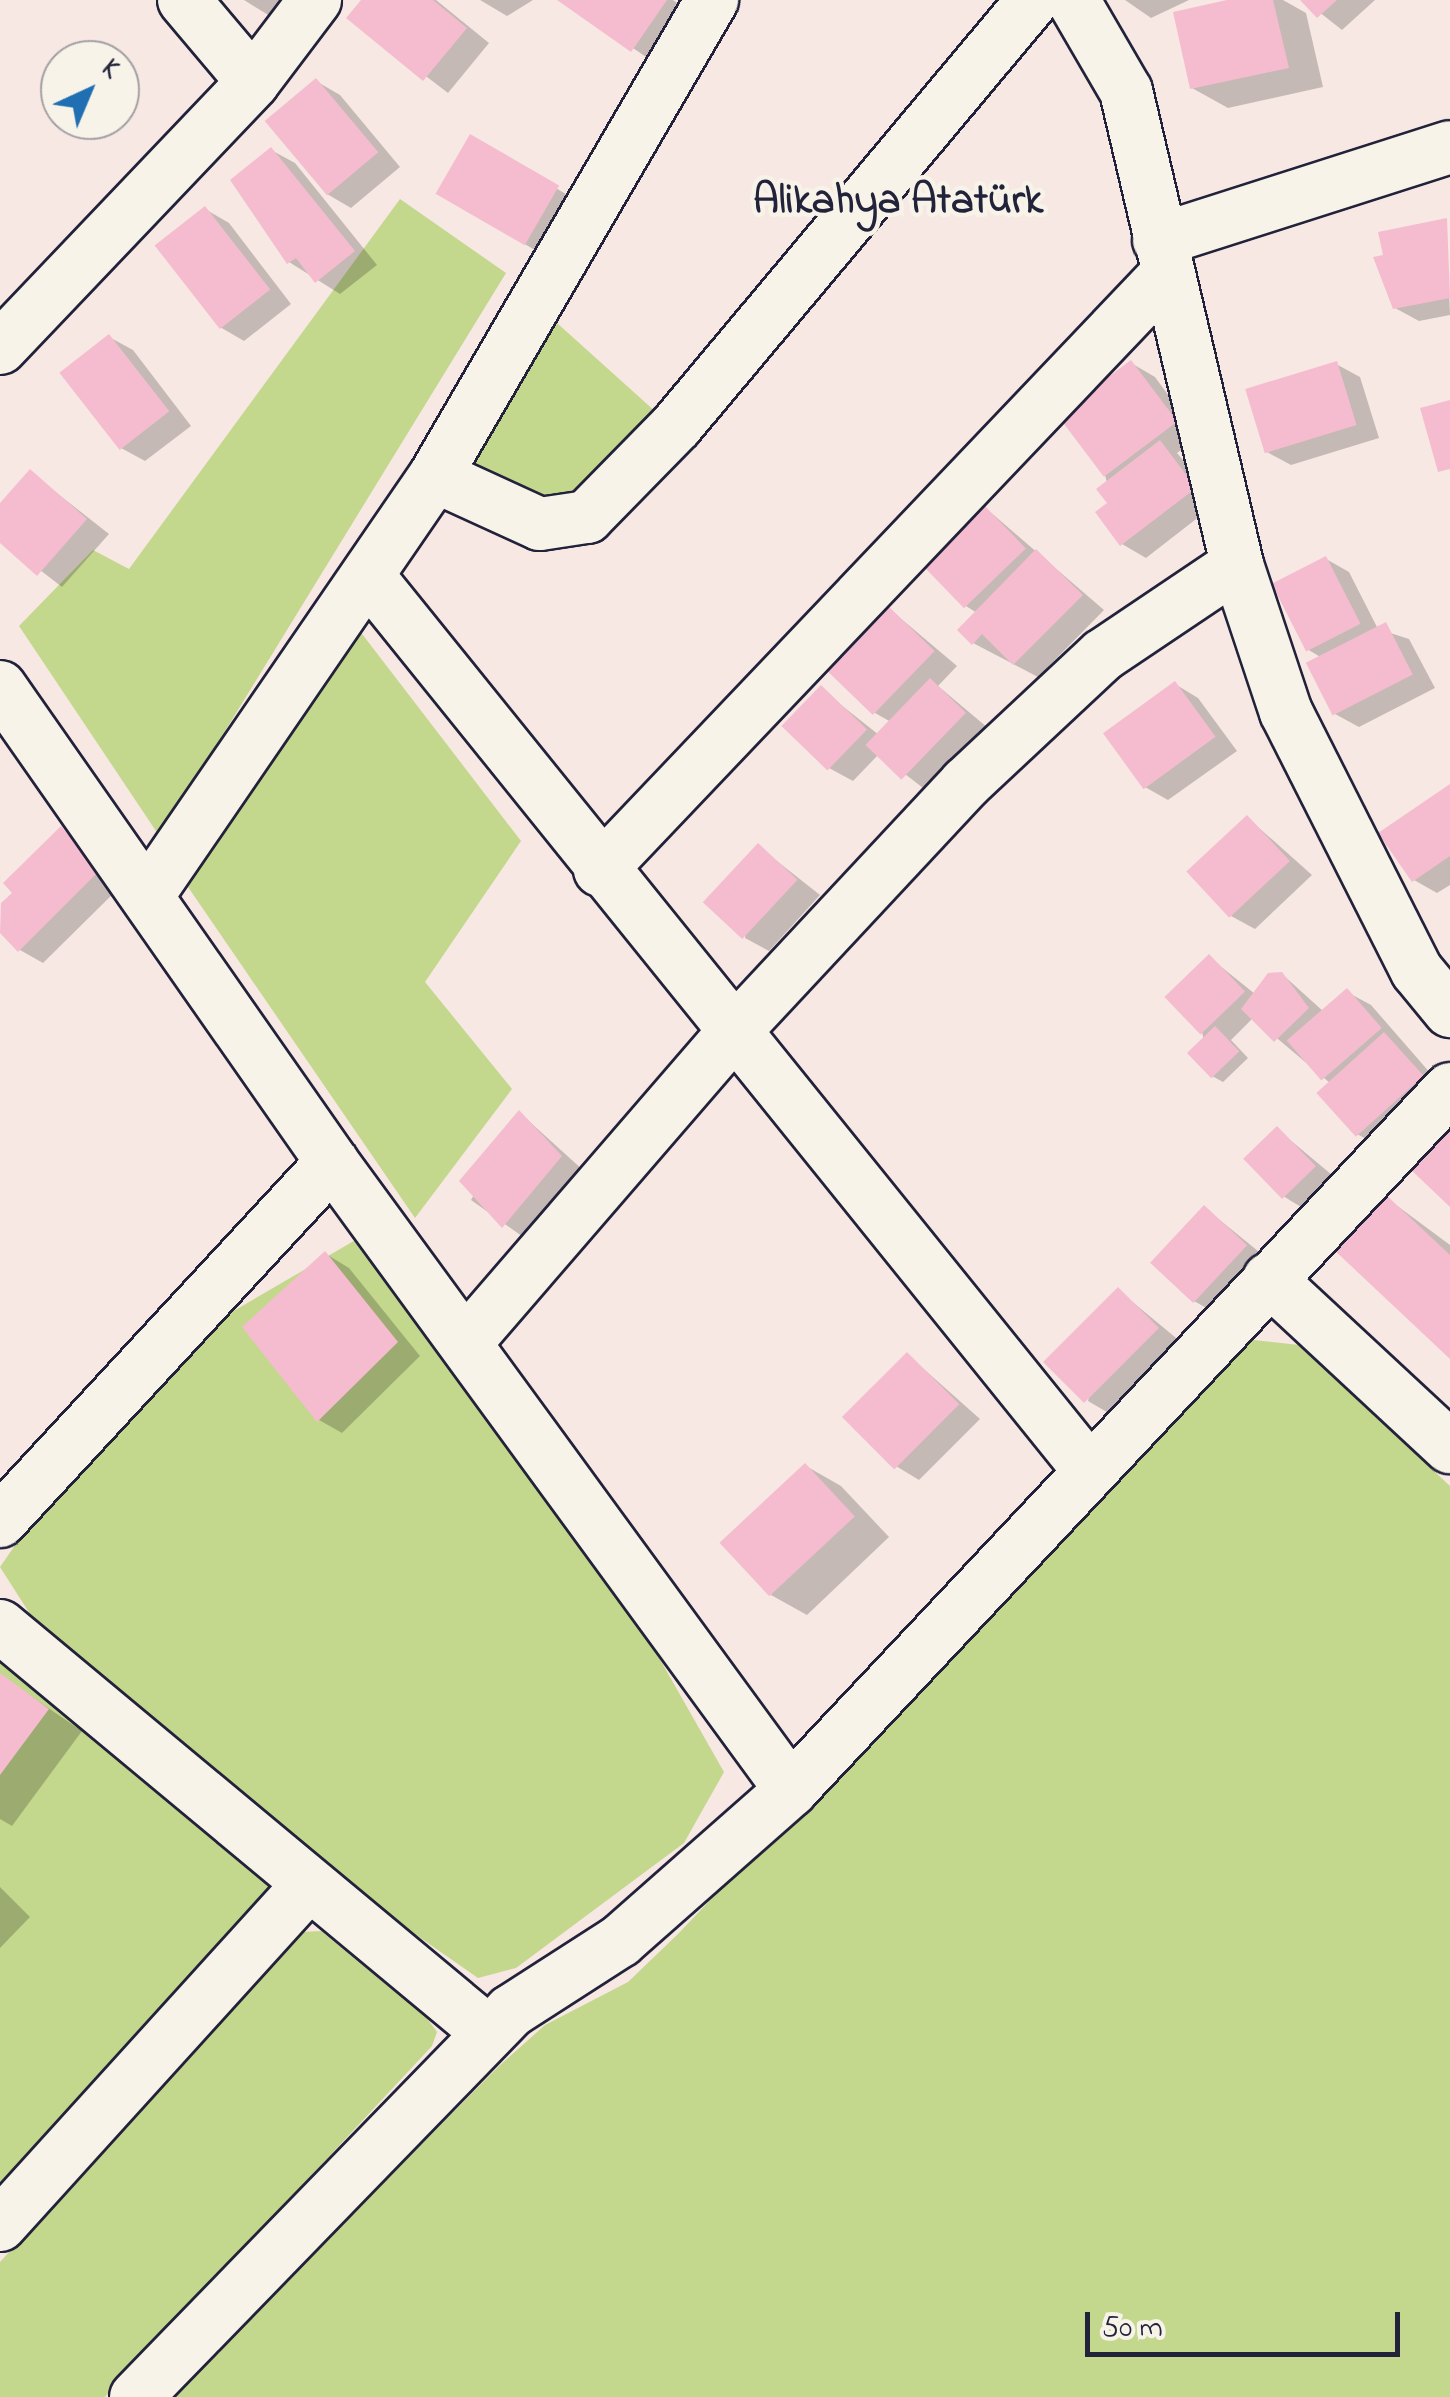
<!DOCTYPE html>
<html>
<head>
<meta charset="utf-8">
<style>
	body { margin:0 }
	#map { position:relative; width:1450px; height:2397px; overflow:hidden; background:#f7e8e3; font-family:"Indie Flower",sans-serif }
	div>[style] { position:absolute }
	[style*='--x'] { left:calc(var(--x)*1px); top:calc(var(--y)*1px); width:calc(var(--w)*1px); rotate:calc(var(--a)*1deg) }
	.green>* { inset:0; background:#c3d88d }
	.shadow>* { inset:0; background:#0003; transform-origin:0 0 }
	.building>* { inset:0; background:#f5bcd0; transform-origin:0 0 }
	.roads { filter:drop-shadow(2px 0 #22223b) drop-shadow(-2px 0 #22223b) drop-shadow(0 2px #22223b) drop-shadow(0 -2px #22223b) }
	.minor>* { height:52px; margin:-26px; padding:0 26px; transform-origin:26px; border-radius:26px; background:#f7f3e8 }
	span { translate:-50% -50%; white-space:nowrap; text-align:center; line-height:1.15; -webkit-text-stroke:9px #f7f3e8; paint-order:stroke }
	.district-label { font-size:42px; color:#22223b; font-weight:700 }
	.north { position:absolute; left:40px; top:40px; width:100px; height:100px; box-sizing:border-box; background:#f7f3e8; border:2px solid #a29fa3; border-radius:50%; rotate:44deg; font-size:28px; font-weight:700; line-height:40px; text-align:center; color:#22223b }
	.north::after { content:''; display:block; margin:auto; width:35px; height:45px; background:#1f6fb2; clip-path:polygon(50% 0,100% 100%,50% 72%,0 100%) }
	.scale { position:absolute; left:1085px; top:2312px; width:315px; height:45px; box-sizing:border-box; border:5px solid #22223b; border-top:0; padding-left:12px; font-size:30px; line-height:35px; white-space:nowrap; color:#22223b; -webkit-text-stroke:8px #f7f3e8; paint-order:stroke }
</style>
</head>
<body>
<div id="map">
	<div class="green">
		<div style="clip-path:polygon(400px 199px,506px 273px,160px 837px,19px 626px,93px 550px,129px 569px)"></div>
		<div style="clip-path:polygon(547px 314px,657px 413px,567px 506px,479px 487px,469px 455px)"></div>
		<div style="clip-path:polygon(356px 626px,521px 841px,425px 982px,512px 1089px,415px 1218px,188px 887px)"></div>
		<div style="clip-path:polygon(364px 1235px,629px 1605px,724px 1772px,684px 1843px,516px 1968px,478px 1978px,319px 1867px,30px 1614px,0 1567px,52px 1492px,201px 1330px)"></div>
		<div style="clip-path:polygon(1254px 1340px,1299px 1345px,1450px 1486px,1450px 2397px,172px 2397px,499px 2066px,545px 2025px,628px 1982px,679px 1933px,1220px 1361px)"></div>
		<div style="clip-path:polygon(0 1658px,273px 1884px,0 2185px)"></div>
		<div style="clip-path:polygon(321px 1931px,426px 2017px,437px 2032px,432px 2046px,105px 2397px,0 2397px,0 2262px,302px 1932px)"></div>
	</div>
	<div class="shadow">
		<div style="clip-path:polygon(244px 0,287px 0,270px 16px)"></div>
		<div style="clip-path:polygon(364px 0,436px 0,489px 43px,448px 93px,350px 18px)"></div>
		<div style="clip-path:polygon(480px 0,533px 0,507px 16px)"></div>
		<div style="clip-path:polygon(562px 0,673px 0,691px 13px,655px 63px)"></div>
		<div style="clip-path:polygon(1125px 0,1189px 0,1151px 18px)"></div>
		<div style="clip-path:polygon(1238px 0,1283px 0,1306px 13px,1323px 87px,1228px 108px,1192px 88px)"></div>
		<div style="clip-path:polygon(1304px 0,1375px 0,1342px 30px)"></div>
		<div style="clip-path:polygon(316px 81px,340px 95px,400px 167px,351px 208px,327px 194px,267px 122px)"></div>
		<div style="left:471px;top:137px;width:128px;height:64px;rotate:31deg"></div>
		<div style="clip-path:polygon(271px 150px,295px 163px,377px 265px,340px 294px,289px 262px)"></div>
		<div style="clip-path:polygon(205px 209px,229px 223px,291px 304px,244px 341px,220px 327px)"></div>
		<div style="clip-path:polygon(1446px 221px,1450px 315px,1419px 321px,1395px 308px)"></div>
		<div style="clip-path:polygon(109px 337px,133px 350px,191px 426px,145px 461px,121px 448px,63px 372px)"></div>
		<div style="clip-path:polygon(1131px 363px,1155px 377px,1199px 437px,1177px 453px,1218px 502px,1146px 558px,1122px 544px,1105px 475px)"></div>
		<div style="clip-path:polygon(1336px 364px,1360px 377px,1379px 438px,1291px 465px,1267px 452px)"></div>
		<div style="clip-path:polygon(30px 472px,109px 534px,62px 587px,0 539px,0 507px)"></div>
		<div style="clip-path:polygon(981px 504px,1104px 610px,1038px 677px,973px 643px,977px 613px,966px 606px)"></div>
		<div style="clip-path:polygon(1326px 559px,1349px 572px,1378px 629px,1409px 639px,1435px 688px,1359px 727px,1335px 714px,1322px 658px,1307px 649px)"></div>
		<div style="clip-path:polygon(886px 606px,957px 666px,938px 686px,988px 728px,927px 791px,879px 754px,853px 781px,829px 768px,821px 689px,879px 735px,891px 722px,875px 713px)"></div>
		<div style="clip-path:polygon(1175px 684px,1198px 698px,1237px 751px,1168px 800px,1145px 787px)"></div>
		<div style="clip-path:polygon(1450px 787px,1450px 885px,1437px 893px,1414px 880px)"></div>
		<div style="clip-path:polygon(1248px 818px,1312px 875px,1255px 929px,1231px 916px)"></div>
		<div style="clip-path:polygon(62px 829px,120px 887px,43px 963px,20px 950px,15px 892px)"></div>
		<div style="clip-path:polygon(758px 846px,820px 895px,769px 951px,745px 938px)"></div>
		<div style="clip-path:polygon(1209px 957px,1255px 994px,1282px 974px,1324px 1012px,1347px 992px,1371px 1005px,1445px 1090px,1381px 1147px,1357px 1134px,1330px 1083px,1253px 1018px,1231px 1040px,1248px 1058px,1223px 1082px,1212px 1076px,1202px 1032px)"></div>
		<div style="clip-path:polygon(520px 1113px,584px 1171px,526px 1239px,471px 1200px)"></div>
		<div style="clip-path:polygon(1277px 1129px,1338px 1180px,1306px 1210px,1283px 1196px)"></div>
		<div style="clip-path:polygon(1384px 1196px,1450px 1245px,1450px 1355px)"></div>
		<div style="clip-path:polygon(1205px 1208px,1269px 1260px,1217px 1314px,1194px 1301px)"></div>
		<div style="clip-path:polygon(326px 1254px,349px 1268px,420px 1356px,342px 1433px,319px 1420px)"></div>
		<div style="clip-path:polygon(1118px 1290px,1181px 1342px,1112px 1415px,1088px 1401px)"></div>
		<div style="clip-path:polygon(908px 1355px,980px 1419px,919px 1480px,896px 1466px)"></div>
		<div style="clip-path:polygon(806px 1466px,841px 1486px,889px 1537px,807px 1615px,771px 1595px)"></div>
		<div style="clip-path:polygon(0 1675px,82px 1731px,12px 1826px,0 1819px)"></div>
		<div style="clip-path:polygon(0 1887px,30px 1917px,0 1948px)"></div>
	</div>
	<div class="building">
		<div style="clip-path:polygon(361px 0,433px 0,467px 28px,423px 81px,346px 18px)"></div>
		<div style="clip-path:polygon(557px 0,667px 0,631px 52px)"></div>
		<div style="clip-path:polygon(1227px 0,1273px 0,1289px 68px,1190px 89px,1173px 12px)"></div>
		<div style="clip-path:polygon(1300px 0,1337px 0,1317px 18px)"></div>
		<div style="left:316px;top:78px;width:97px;height:67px;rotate:50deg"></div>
		<div style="left:470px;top:134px;width:103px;height:69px;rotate:30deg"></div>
		<div style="clip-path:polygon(271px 147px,355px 251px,315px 283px,296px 258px,287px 264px,230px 180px)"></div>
		<div style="left:205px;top:206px;width:106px;height:64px;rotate:52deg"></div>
		<div style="clip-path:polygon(1447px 218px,1450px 298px,1393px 309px,1373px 257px,1383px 255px,1378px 232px)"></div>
		<div style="left:109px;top:334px;width:98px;height:63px;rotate:52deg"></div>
		<div style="left:1131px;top:360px;width:77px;height:92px;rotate:53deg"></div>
		<div style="left:1337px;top:361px;width:67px;height:96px;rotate:73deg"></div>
		<div style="clip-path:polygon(1450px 400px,1450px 469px,1438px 472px,1420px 408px)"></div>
		<div style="clip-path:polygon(1160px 440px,1196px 488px,1120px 546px,1095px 512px,1107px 503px,1096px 489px)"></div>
		<div style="clip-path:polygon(30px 469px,87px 519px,37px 576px,0 543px,0 503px)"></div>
		<div style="left:980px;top:501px;width:66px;height:86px;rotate:46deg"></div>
		<div style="clip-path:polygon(1036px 549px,1083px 595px,1013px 665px,982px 634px,972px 645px,957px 630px)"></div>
		<div style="left:1326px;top:556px;width:76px;height:61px;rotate:63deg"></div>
		<div style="left:885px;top:603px;width:69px;height:89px;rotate:44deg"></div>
		<div style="left:1386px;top:622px;width:59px;height:90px;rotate:63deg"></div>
		<div style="left:930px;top:678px;width:50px;height:93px;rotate:44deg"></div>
		<div style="left:1175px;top:681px;width:69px;height:89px;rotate:54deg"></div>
		<div style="left:821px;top:685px;width:64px;height:57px;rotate:44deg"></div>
		<div style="clip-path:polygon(1450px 784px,1450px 856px,1412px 882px,1378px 833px)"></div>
		<div style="left:1247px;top:815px;width:63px;height:83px;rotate:47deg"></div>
		<div style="clip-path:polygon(61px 826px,98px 872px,18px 952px,0 933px,1px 903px,12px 893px,3px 883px)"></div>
		<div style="left:758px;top:843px;width:54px;height:81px;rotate:43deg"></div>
		<div style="left:1209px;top:954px;width:52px;height:62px;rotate:46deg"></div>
		<div style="clip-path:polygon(1282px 972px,1309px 1008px,1274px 1042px,1241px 1009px,1268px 973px)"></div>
		<div style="left:1347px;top:988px;width:53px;height:80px;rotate:49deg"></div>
		<div style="left:1215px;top:1026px;width:35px;height:39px;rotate:46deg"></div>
		<div style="left:1384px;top:1032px;width:59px;height:91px;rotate:48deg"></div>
		<div style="clip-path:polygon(519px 1110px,562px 1156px,502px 1228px,459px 1181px)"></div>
		<div style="clip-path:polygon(1450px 1124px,1450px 1207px,1409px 1168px)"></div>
		<div style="left:1277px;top:1126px;width:56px;height:47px;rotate:46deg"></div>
		<div style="clip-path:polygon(1384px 1193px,1450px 1255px,1450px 1359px,1332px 1248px)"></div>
		<div style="left:1204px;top:1205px;width:59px;height:79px;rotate:43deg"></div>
		<div style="clip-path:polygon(325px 1251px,398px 1342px,317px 1422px,242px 1327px)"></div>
		<div style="left:1118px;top:1287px;width:58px;height:106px;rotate:45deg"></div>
		<div style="left:907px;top:1352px;width:74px;height:92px;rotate:45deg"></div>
		<div style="left:805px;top:1463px;width:73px;height:117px;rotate:47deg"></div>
		<div style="clip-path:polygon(0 1673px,49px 1709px,0 1775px)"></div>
	</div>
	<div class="roads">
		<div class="minor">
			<div style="--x:184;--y:0;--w:107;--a:49.9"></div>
			<div style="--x:1073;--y:0;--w:105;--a:59.8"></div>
			<div style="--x:1126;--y:91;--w:487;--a:76.8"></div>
			<div style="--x:1237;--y:565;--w:155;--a:71.6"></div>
			<div style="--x:1286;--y:712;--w:290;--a:63.2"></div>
			<div style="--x:1417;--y:971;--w:52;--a:50.5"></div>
			<div style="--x:1159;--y:240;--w:305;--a:-17.7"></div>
			<div style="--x:0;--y:348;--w:367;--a:-46.4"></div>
			<div style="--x:253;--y:82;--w:103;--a:-52.9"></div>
			<div style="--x:435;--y:476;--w:115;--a:24.6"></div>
			<div style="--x:540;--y:524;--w:48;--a:-8.5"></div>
			<div style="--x:587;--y:517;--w:129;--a:-45.6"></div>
			<div style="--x:677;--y:425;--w:554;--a:-50.05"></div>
			<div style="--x:368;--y:576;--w:1150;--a:51.11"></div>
			<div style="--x:0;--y:687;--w:580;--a:55.05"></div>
			<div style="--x:332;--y:1162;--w:778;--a:53.84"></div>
			<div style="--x:600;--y:870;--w:823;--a:-46.43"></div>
			<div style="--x:147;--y:896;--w:509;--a:-55.56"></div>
			<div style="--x:435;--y:476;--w:551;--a:-59.8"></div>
			<div style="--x:1269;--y:1279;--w:247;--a:42.9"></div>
			<div style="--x:467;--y:1341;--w:403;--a:-49.2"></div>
			<div style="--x:730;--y:1036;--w:346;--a:-47"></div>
			<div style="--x:966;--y:783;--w:187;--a:-43.1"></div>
			<div style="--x:1103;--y:655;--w:161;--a:-33.9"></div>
			<div style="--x:0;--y:1521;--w:489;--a:-47.2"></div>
			<div style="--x:0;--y:1626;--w:636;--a:39.77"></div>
			<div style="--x:0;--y:2225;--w:456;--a:-47.8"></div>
			<div style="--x:136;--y:2397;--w:538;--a:-45.83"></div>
			<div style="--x:511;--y:2011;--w:130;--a:-32.7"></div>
			<div style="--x:620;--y:1941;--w:228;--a:-41.4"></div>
			<div style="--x:791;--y:1790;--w:962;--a:-46.77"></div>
		</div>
	</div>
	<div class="district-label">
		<span style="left:898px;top:202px">Alikahya Atatürk</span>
	</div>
	<div class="north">K</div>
	<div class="scale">50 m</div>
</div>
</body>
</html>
